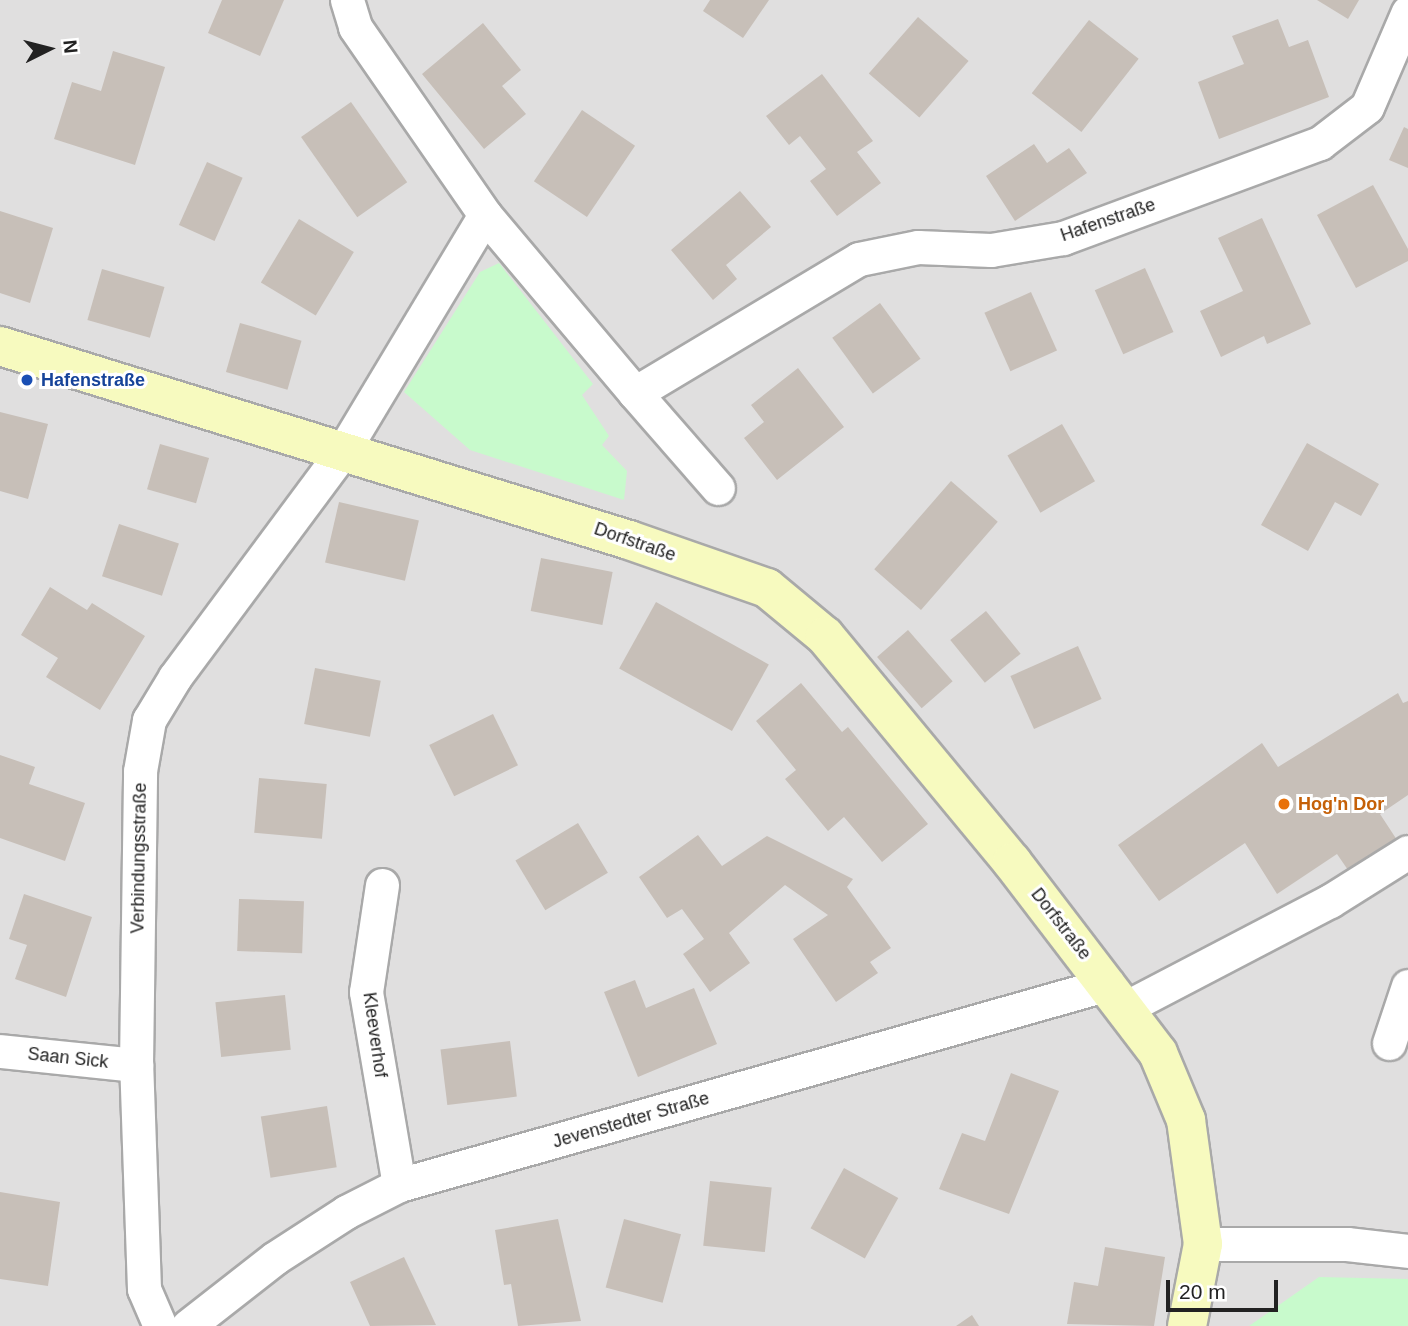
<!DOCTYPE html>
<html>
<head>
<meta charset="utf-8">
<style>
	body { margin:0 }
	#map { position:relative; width:1408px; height:1326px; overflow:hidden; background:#f2efe9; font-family:Helvetica,sans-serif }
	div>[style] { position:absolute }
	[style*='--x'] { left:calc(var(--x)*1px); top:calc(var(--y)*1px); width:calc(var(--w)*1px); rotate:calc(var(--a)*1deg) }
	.residential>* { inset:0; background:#e0dfdf; transform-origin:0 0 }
	.park>* { inset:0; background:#c8facc }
	.building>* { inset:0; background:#c7bfb8; transform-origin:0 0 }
	.roads { filter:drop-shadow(2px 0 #a9a9a9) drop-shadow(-2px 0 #a9a9a9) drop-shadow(0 2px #a9a9a9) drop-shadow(0 -2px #a9a9a9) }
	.street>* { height:33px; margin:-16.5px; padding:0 16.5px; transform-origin:16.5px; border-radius:16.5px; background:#fff }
	.secondary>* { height:38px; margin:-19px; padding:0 19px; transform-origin:19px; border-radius:19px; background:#f7fabf }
	.dots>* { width:19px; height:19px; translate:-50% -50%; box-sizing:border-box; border:4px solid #fff; border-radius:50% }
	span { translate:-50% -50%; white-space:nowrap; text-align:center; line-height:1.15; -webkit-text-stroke:6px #fff; paint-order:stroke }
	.street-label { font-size:18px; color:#222 }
	.transit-label { font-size:18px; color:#164399; font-weight:700 }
	.left { translate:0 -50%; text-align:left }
	.food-label { font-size:18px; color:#c56008; font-weight:700 }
	.north { position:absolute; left:14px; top:14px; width:70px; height:70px; -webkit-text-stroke:5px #fff; paint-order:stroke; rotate:84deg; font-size:19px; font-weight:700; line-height:28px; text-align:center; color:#222 }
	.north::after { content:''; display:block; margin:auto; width:24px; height:32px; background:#222; clip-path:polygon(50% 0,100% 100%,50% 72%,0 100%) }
	.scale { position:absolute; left:1166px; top:1280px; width:112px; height:32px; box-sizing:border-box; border:4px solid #222; border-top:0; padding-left:9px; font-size:21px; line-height:24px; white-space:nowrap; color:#222; -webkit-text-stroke:5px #fff; paint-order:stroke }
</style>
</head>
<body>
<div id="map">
	<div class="residential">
		<div style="left:0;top:0;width:1408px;height:1326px"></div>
	</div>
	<div class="park">
		<div style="clip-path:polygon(499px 263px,593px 384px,582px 395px,609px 436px,602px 445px,627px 471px,624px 500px,470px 450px,404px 392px,480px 272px)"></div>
		<div style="clip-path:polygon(1319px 1277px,1408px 1279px,1408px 1326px,1249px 1326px)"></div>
	</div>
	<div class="building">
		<div style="clip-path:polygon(222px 0,284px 0,260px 56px,208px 33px)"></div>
		<div style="clip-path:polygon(710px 0,769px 0,743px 38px,703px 11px)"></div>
		<div style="clip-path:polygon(1317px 0,1359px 0,1348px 19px)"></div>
		<div style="left:918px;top:17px;width:67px;height:75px;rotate:41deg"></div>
		<div style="clip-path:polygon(1278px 19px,1289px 47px,1308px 40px,1329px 97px,1219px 139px,1198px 82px,1244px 64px,1232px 36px)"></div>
		<div style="left:1089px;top:20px;width:63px;height:93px;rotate:38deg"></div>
		<div style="clip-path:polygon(483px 23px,521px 70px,502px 86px,526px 114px,484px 149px,422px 74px)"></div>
		<div style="clip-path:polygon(113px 51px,165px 67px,135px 165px,54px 139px,72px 82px,101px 91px)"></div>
		<div style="clip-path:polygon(822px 74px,873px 141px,857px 152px,881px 183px,837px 216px,810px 181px,826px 169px,800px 136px,789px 145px,766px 116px)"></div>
		<div style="left:351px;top:102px;width:98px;height:61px;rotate:55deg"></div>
		<div style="left:582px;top:110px;width:64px;height:86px;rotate:34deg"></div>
		<div style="clip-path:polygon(1404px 127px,1408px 129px,1408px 168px,1389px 160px)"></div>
		<div style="clip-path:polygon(1034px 144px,1047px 163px,1069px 148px,1087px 173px,1015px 221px,986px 176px)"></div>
		<div style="left:207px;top:162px;width:39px;height:69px;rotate:24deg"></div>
		<div style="clip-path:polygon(1373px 185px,1408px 249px,1408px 261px,1356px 288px,1317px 215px)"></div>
		<div style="clip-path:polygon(740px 191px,771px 227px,726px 265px,737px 279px,713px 300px,671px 250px)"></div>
		<div style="clip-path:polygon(0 211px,53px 228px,30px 303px,0 293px)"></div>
		<div style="clip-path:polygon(1262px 218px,1311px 324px,1267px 344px,1264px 336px,1221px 357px,1200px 311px,1243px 291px,1218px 238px)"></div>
		<div style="left:299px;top:219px;width:64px;height:74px;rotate:31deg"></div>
		<div style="left:1145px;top:268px;width:70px;height:55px;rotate:66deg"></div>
		<div style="left:102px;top:269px;width:65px;height:53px;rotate:16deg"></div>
		<div style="left:1031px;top:292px;width:64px;height:51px;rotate:66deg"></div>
		<div style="left:880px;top:303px;width:69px;height:59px;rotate:54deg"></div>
		<div style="left:240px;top:323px;width:64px;height:51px;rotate:16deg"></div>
		<div style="clip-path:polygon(798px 368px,844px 427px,777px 480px,744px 438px,764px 422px,751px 405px)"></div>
		<div style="clip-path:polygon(0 412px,48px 424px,28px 499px,0 491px)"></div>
		<div style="left:1062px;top:424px;width:66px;height:63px;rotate:60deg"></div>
		<div style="clip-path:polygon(1307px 443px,1379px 484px,1361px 516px,1335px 502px,1308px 551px,1261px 525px)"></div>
		<div style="left:160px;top:444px;width:51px;height:47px;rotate:16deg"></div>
		<div style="left:951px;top:481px;width:62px;height:117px;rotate:41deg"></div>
		<div style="left:339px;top:502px;width:82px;height:62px;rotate:13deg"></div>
		<div style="left:119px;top:524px;width:63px;height:55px;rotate:18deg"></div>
		<div style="left:541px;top:558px;width:73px;height:54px;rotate:11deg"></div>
		<div style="clip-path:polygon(50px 587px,87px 610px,92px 603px,145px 636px,100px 710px,46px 677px,58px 658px,21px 635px)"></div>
		<div style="left:656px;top:602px;width:129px;height:76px;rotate:29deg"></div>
		<div style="left:986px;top:611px;width:55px;height:46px;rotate:51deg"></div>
		<div style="left:908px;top:630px;width:68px;height:41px;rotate:49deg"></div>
		<div style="left:1078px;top:646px;width:58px;height:74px;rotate:66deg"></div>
		<div style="left:315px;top:668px;width:67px;height:57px;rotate:11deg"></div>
		<div style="clip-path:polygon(801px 683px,842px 732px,848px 727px,928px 824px,882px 862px,844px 817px,828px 831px,785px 779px,796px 770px,756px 721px)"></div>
		<div style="clip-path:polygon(1398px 693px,1403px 703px,1408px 701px,1408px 795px,1380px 814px,1397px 840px,1348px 870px,1337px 854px,1277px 894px,1245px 843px,1159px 901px,1118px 845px,1262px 743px,1278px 767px)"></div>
		<div style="left:493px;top:714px;width:57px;height:71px;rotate:64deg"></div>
		<div style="clip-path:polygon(0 755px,35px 767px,29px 784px,85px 803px,65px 861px,0 838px)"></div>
		<div style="left:259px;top:778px;width:68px;height:55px;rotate:5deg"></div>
		<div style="left:578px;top:823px;width:58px;height:73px;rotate:59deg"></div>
		<div style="clip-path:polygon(698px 835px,722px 866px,767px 836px,853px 879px,847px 887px,891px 948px,870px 962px,878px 973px,836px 1002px,793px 939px,828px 915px,785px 885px,729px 933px,750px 963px,710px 992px,683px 954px,704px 939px,682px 909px,667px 918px,639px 877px)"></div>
		<div style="clip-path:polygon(24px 894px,92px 917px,66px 997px,15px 979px,27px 945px,9px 939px)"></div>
		<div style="left:239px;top:899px;width:65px;height:52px;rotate:2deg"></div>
		<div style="clip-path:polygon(635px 980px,646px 1008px,694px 988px,717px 1044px,638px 1077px,604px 992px)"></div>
		<div style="left:285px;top:995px;width:55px;height:70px;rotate:84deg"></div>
		<div style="left:510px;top:1041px;width:56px;height:70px;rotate:83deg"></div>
		<div style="clip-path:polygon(1011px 1073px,1059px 1091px,1009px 1214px,939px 1189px,962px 1133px,985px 1141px)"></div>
		<div style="left:327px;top:1106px;width:62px;height:67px;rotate:81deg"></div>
		<div style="left:844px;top:1168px;width:62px;height:69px;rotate:29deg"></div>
		<div style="left:710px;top:1181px;width:62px;height:65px;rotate:6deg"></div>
		<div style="clip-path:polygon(0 1192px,60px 1202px,48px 1286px,0 1279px)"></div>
		<div style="clip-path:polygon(558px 1219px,581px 1321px,518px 1326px,511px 1284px,504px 1285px,495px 1230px)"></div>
		<div style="left:624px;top:1219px;width:59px;height:71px;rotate:15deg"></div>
		<div style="clip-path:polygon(1105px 1247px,1165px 1257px,1154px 1326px,1067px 1324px,1074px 1282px,1098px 1286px)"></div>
		<div style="clip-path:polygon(404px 1257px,436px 1325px,370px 1326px,350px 1282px)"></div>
		<div style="clip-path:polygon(972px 1315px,979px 1326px,956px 1326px)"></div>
	</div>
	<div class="roads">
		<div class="street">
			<div style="--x:347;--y:0;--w:28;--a:73"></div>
			<div style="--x:355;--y:27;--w:229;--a:55.3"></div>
			<div style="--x:485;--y:215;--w:233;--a:49.9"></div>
			<div style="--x:635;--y:393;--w:261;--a:-30.9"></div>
			<div style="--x:859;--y:259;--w:60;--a:-11.5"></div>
			<div style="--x:918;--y:247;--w:73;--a:2.4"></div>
			<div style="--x:991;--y:250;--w:73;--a:-9.5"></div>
			<div style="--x:1063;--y:238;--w:274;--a:-20.3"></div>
			<div style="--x:1320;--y:143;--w:59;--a:-37.5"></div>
			<div style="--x:1367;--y:107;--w:103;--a:-66.7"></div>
			<div style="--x:635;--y:393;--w:126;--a:48.9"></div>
			<div style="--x:382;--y:885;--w:108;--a:98.5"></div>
			<div style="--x:366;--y:992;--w:196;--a:80.3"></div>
			<div style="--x:1125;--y:1008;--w:231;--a:-27.6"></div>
			<div style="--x:1330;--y:901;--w:92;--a:-32.1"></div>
			<div style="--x:1389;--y:1043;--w:60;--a:-71.6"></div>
			<div style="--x:0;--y:1051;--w:137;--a:5.9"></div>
			<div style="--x:1203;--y:1244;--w:144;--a:0"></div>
			<div style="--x:1347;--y:1244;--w:61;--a:6.5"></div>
			<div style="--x:160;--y:1326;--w:40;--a:-113.4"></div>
			<div style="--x:144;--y:1289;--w:224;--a:-92"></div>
			<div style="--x:136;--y:1065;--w:294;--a:-89.2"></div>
			<div style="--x:140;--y:771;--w:52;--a:-80"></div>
			<div style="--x:149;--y:720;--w:50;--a:-58.8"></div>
			<div style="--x:175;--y:677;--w:282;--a:-53.4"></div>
			<div style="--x:343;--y:451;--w:275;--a:-59"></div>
			<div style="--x:188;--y:1326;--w:110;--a:-38"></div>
			<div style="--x:275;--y:1258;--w:85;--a:-32.9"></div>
			<div style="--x:346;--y:1212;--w:59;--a:-27"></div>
			<div style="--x:399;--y:1185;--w:737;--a:-15.83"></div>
		</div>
		<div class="secondary">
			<div style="--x:0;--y:346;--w:658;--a:17.14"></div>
			<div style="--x:629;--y:540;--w:146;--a:19.2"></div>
			<div style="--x:767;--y:588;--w:75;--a:39.6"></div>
			<div style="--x:825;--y:636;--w:293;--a:50.4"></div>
			<div style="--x:1012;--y:862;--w:240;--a:52.6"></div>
			<div style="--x:1158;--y:1053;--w:73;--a:67.3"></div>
			<div style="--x:1186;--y:1120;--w:125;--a:82.2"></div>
			<div style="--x:1203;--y:1244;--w:84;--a:101"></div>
		</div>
	</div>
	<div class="dots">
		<div style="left:27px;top:380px;background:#1a4fb4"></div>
		<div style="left:1284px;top:804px;background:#e8710a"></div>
	</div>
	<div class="street-label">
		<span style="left:1108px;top:220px;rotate:-19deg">Hafenstraße</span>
		<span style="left:635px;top:542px;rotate:19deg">Dorfstraße</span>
		<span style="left:139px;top:858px;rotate:-89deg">Verbindungsstraße</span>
		<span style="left:1061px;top:924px;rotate:52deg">Dorfstraße</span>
		<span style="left:375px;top:1035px;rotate:82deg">Kleeverhof</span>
		<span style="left:68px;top:1058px;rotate:6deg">Saan Sick</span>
		<span style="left:631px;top:1120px;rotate:-16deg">Jevenstedter Straße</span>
	</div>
	<div class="transit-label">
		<span class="left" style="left:41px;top:380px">Hafenstraße</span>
	</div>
	<div class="food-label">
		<span class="left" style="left:1298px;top:804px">Hog'n Dor</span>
	</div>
	<div class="north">N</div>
	<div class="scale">20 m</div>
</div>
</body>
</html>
